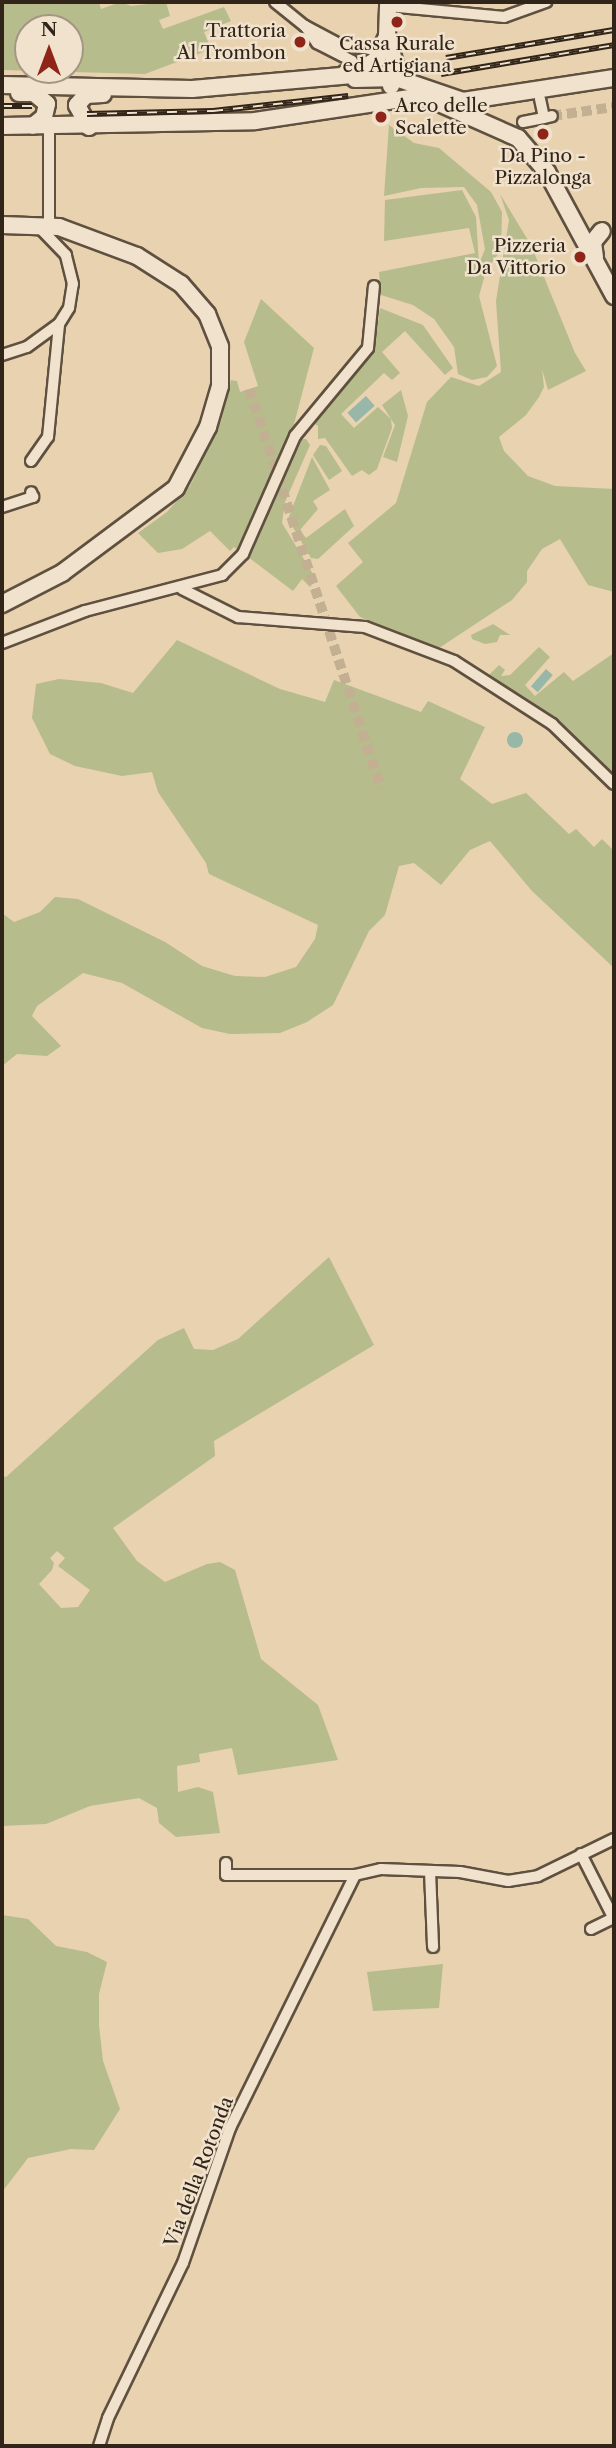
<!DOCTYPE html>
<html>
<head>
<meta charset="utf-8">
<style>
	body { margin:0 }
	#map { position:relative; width:616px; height:2448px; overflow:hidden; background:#e8d2b0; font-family:"Libre Caslon Text",serif }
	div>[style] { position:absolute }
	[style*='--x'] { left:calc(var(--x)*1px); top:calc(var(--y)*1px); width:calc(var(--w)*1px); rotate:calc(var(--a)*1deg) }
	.green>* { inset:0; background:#b6bc8b }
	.water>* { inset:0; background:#97b8a9; transform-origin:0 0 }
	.round { border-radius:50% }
	.street-tunnel>* { height:10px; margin-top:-5px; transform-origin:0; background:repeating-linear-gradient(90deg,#c3af92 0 10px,transparent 0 15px) }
	.roads { filter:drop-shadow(2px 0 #5f503f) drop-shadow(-2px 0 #5f503f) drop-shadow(0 2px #5f503f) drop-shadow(0 -2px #5f503f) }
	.street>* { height:10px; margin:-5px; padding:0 5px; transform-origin:5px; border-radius:5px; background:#f0e2cc }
	.secondary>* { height:16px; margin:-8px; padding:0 8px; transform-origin:8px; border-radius:8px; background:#f0e2cc }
	.rail>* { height:6px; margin-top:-3px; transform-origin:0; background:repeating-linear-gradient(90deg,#f0e2cc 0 10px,#312519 0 20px); box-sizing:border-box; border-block:2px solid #312519 }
	.dots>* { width:19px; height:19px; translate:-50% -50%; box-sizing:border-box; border:4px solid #f0e2cc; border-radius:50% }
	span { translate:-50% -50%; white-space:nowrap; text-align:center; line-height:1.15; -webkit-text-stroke:5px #f0e2cc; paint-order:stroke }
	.poi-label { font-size:19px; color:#312519 }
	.right { translate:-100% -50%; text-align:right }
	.left { translate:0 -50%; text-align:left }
	.street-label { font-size:19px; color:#312519 }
	.frame { position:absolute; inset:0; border:4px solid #312519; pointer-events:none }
	.north { position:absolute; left:14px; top:14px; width:70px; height:70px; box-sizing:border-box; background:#f0e2cc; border:2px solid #a49684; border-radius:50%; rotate:0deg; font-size:19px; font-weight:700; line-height:28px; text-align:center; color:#312519 }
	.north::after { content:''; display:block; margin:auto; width:24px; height:32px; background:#8f2418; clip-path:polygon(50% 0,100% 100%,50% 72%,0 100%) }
</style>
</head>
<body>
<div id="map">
	<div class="green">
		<div style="clip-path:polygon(evenodd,2px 2px,99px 2px,101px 9px,121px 2px,131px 6px,166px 2px,170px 16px,159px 20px,163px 29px,224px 7px,231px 21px,204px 32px,211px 49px,145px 74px,2px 70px,2px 2px,28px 28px,70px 28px,70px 70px,28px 70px,28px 28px)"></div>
		<div style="clip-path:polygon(389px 125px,414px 143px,439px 148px,491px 192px,502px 212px,501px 250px,486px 271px,479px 296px,497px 366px,487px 377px,472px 380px,458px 374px,454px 347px,434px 319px,413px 305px,381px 295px,379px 272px,475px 253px,469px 228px,384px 241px,385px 200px,462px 190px,476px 217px,479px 264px,485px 249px,477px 205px,464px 187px,421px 188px,384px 196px)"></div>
		<div style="clip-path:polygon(500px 194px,531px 245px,575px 353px,586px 371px,548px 390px,542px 369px,544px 387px,539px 397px,526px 415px,499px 437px,504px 451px,528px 476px,555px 486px,614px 489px,614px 592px,588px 585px,560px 539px,542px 549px,527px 571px,527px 582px,512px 600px,436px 650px,360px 617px,336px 586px,363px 562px,348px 543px,396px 503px,427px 402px,451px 377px,479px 386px,501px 372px,496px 301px,509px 220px)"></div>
		<div style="clip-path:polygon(261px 299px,314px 348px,292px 432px,239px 551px,234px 547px,230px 551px,210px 531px,182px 549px,158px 553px,138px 533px,167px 512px,190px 486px,221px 421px,231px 380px,237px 381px,240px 392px,258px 386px,244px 342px)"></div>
		<div style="clip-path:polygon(380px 308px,423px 325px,453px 368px,445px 375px,405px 331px,382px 352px,400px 373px,392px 380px,384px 373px,341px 414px,354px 428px,378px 407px,391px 419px,392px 428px,377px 469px,369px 475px,362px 470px,352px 476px,325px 438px,318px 439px,318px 426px,312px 422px,367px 359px,375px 344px)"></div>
		<div style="clip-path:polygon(401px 390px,408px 416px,397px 462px,383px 457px,395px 425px,382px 405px)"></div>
		<div style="clip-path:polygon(298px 439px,306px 439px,310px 445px,285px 502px,282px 523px,316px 579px,310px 587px,302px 579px,293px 591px,248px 557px)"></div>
		<div style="clip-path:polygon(320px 445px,326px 446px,342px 471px,329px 480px,313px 455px)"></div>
		<div style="clip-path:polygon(312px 457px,330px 490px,313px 501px,318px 509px,300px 530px,306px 538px,345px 509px,354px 526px,318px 559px,311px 558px,288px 519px)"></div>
		<div style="clip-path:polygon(493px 624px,510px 635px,500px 635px,497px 642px,485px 644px,472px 639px,471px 635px)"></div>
		<div style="clip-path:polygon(177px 640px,280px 689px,325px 702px,334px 680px,421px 712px,428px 701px,485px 727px,460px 779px,492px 804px,526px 793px,569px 834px,576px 829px,594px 847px,602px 839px,614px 851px,614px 968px,532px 891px,490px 841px,470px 850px,441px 885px,414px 863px,399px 866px,385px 915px,369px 931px,333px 1005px,307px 1022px,280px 1033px,230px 1034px,202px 1028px,122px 983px,83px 973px,37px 1006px,32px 1016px,61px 1046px,47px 1056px,17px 1054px,2px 1066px,2px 913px,14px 922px,40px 912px,55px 897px,78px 899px,165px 942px,202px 966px,235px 976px,265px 977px,296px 967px,315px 939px,318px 925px,209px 874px,206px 863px,158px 792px,152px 772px,122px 776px,75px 766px,50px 754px,32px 718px,36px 684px,59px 679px,101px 683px,133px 693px)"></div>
		<div style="clip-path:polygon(539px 647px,550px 657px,525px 685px,535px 696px,564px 672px,573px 681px,614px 653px,614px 776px,558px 723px,488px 676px,499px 665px,505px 670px,501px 676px,510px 675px)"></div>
		<div style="clip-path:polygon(evenodd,329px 1257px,374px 1345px,214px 1441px,215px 1456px,113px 1528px,137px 1561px,165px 1582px,207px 1564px,220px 1562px,235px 1570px,261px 1659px,318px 1705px,338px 1760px,238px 1775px,232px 1748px,199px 1754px,200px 1762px,177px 1766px,178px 1792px,198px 1787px,213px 1792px,220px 1833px,176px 1837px,159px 1823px,157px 1808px,139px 1798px,90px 1806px,46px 1824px,2px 1826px,2px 1476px,6px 1477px,158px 1340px,184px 1328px,194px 1349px,213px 1350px,238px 1339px,329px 1257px,57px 1551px,65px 1558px,58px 1566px,90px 1590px,78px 1607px,61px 1608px,39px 1584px,52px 1570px,54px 1563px,50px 1558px,57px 1551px)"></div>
		<div style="clip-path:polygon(2px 1915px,28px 1919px,56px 1946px,87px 1952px,107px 1962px,99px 1994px,99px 2025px,103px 2061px,120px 2109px,94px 2150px,71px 2149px,28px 2158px,2px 2192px)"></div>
		<div style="clip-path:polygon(443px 1964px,439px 2008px,373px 2011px,367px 1972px)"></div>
	</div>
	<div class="water">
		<div style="left:366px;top:396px;width:13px;height:25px;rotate:48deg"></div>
		<div style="left:546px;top:669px;width:9px;height:23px;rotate:41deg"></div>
		<div class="round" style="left:507px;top:732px;width:16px;height:16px"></div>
	</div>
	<div class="street-tunnel">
		<div style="--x:552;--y:116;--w:63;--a:-8.3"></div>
		<div style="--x:249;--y:389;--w:421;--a:71.7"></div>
	</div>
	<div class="roads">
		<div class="street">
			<div style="--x:275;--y:2;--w:38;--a:39"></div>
			<div style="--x:305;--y:26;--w:43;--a:27.8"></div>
			<div style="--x:343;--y:46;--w:27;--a:6"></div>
			<div style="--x:370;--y:49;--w:14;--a:-17"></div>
			<div style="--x:388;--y:6;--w:117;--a:5.4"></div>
			<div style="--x:504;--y:17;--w:45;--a:-19.7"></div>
			<div style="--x:305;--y:26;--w:21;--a:55"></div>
			<div style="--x:317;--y:43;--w:39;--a:27"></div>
			<div style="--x:352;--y:61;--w:7;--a:82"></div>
			<div style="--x:353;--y:68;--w:10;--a:163"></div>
			<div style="--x:540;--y:99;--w:19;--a:78"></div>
			<div style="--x:544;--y:118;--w:8;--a:-14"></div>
			<div style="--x:523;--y:122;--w:21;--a:-11"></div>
			<div style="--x:49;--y:127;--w:99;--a:90"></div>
			<div style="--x:2;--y:355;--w:26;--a:-18"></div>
			<div style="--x:27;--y:347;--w:39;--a:-36"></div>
			<div style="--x:59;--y:324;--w:19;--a:-58"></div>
			<div style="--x:69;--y:308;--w:24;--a:-81"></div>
			<div style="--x:73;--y:284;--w:30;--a:-104"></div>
			<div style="--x:66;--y:255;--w:40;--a:-134"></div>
			<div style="--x:31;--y:461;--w:29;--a:-55"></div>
			<div style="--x:48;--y:437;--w:114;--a:-84.4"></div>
			<div style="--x:2;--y:507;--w:33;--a:-18"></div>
			<div style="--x:33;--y:497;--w:5;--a:-112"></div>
			<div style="--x:182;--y:589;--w:63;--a:26.6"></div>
			<div style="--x:238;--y:617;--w:127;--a:4.5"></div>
			<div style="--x:365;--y:627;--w:95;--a:20.9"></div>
			<div style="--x:454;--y:661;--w:117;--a:32.7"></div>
			<div style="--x:552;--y:724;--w:86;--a:44.1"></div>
			<div style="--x:2;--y:643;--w:89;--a:-21.1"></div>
			<div style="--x:85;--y:611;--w:142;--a:-14.7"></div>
			<div style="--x:222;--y:575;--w:30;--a:-45"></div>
			<div style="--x:243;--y:554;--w:129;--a:-66.2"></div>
			<div style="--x:295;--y:436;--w:114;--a:-50.3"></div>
			<div style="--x:368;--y:348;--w:62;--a:-84.5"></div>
			<div style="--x:581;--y:1854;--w:73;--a:63.1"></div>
			<div style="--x:226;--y:1863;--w:12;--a:90"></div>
			<div style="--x:226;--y:1875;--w:129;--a:0"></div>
			<div style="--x:355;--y:1875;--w:27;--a:-13"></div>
			<div style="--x:381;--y:1869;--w:79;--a:2.2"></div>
			<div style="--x:460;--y:1872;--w:49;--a:10.6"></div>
			<div style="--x:508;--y:1881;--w:30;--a:-9"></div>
			<div style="--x:538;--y:1876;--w:85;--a:-26"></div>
			<div style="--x:430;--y:1871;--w:76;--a:87.7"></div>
			<div style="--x:591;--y:1929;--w:25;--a:-26"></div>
			<div style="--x:99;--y:2446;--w:29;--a:-72"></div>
			<div style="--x:108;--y:2418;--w:172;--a:-64.2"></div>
			<div style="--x:183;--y:2263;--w:143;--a:-70.8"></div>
			<div style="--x:230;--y:2128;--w:282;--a:-63.7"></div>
		</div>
		<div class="secondary">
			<div style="--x:387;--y:36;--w:35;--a:74"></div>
			<div style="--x:397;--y:70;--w:17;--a:111"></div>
			<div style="--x:355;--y:79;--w:41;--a:-1.4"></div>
			<div style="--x:396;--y:78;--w:71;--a:18.9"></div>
			<div style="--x:463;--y:101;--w:153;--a:-8.7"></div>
			<div style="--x:2;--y:85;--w:190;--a:1.2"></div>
			<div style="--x:192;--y:89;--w:161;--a:-5"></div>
			<div style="--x:352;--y:75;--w:28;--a:-32"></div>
			<div style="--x:376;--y:60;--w:26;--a:-65"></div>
			<div style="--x:387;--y:36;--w:34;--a:-88"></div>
			<div style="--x:19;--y:93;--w:15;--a:0"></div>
			<div style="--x:34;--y:93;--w:17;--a:40"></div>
			<div style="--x:47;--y:104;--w:13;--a:103"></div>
			<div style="--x:44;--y:117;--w:14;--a:141"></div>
			<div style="--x:2;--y:126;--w:253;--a:-1.1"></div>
			<div style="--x:255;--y:121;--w:170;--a:-8.5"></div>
			<div style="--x:423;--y:96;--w:104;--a:23.9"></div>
			<div style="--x:518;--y:138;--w:45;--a:49.5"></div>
			<div style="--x:547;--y:172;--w:141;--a:61.6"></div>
			<div style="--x:89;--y:127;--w:25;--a:-119"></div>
			<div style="--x:77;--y:105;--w:13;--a:-48"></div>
			<div style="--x:86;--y:95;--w:17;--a:-3"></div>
			<div style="--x:2;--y:225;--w:57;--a:2"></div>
			<div style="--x:59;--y:227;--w:83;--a:20.4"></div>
			<div style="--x:137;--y:256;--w:52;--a:32.5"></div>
			<div style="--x:181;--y:284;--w:40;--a:49"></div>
			<div style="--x:207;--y:314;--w:35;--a:68"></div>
			<div style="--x:220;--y:347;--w:39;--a:90"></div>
			<div style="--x:220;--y:386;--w:43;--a:106.3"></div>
			<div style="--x:208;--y:427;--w:69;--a:117.7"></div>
			<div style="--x:176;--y:488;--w:142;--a:143.3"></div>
			<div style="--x:62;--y:573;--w:68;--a:152.7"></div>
			<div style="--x:595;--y:257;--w:15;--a:-98"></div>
			<div style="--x:593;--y:242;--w:14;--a:-51"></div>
		</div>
	</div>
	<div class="rail">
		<div style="--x:446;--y:58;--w:170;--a:-9.5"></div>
		<div style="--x:441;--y:74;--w:175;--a:-9.5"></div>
		<div style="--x:2;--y:106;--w:30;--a:0"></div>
		<div style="--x:87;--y:114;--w:126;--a:-1.4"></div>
		<div style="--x:213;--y:111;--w:136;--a:-6.3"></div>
	</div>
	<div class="dots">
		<div style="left:397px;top:22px;background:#8f2418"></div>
		<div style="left:300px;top:42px;background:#8f2418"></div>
		<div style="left:381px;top:117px;background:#8f2418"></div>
		<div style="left:543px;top:134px;background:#8f2418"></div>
		<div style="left:580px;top:257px;background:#8f2418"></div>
	</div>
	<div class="poi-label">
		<span class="right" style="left:286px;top:42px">Trattoria<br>Al Trombon</span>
		<span style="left:397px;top:55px">Cassa Rurale<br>ed Artigiana</span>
		<span class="left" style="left:395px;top:117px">Arco delle<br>Scalette</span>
		<span style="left:543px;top:167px">Da Pino -<br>Pizzalonga</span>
		<span class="right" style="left:566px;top:257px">Pizzeria<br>Da Vittorio</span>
	</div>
	<div class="street-label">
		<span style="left:199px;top:2172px;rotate:-69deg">Via della Rotonda</span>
	</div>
	<div class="frame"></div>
	<div class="north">N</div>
</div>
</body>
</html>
